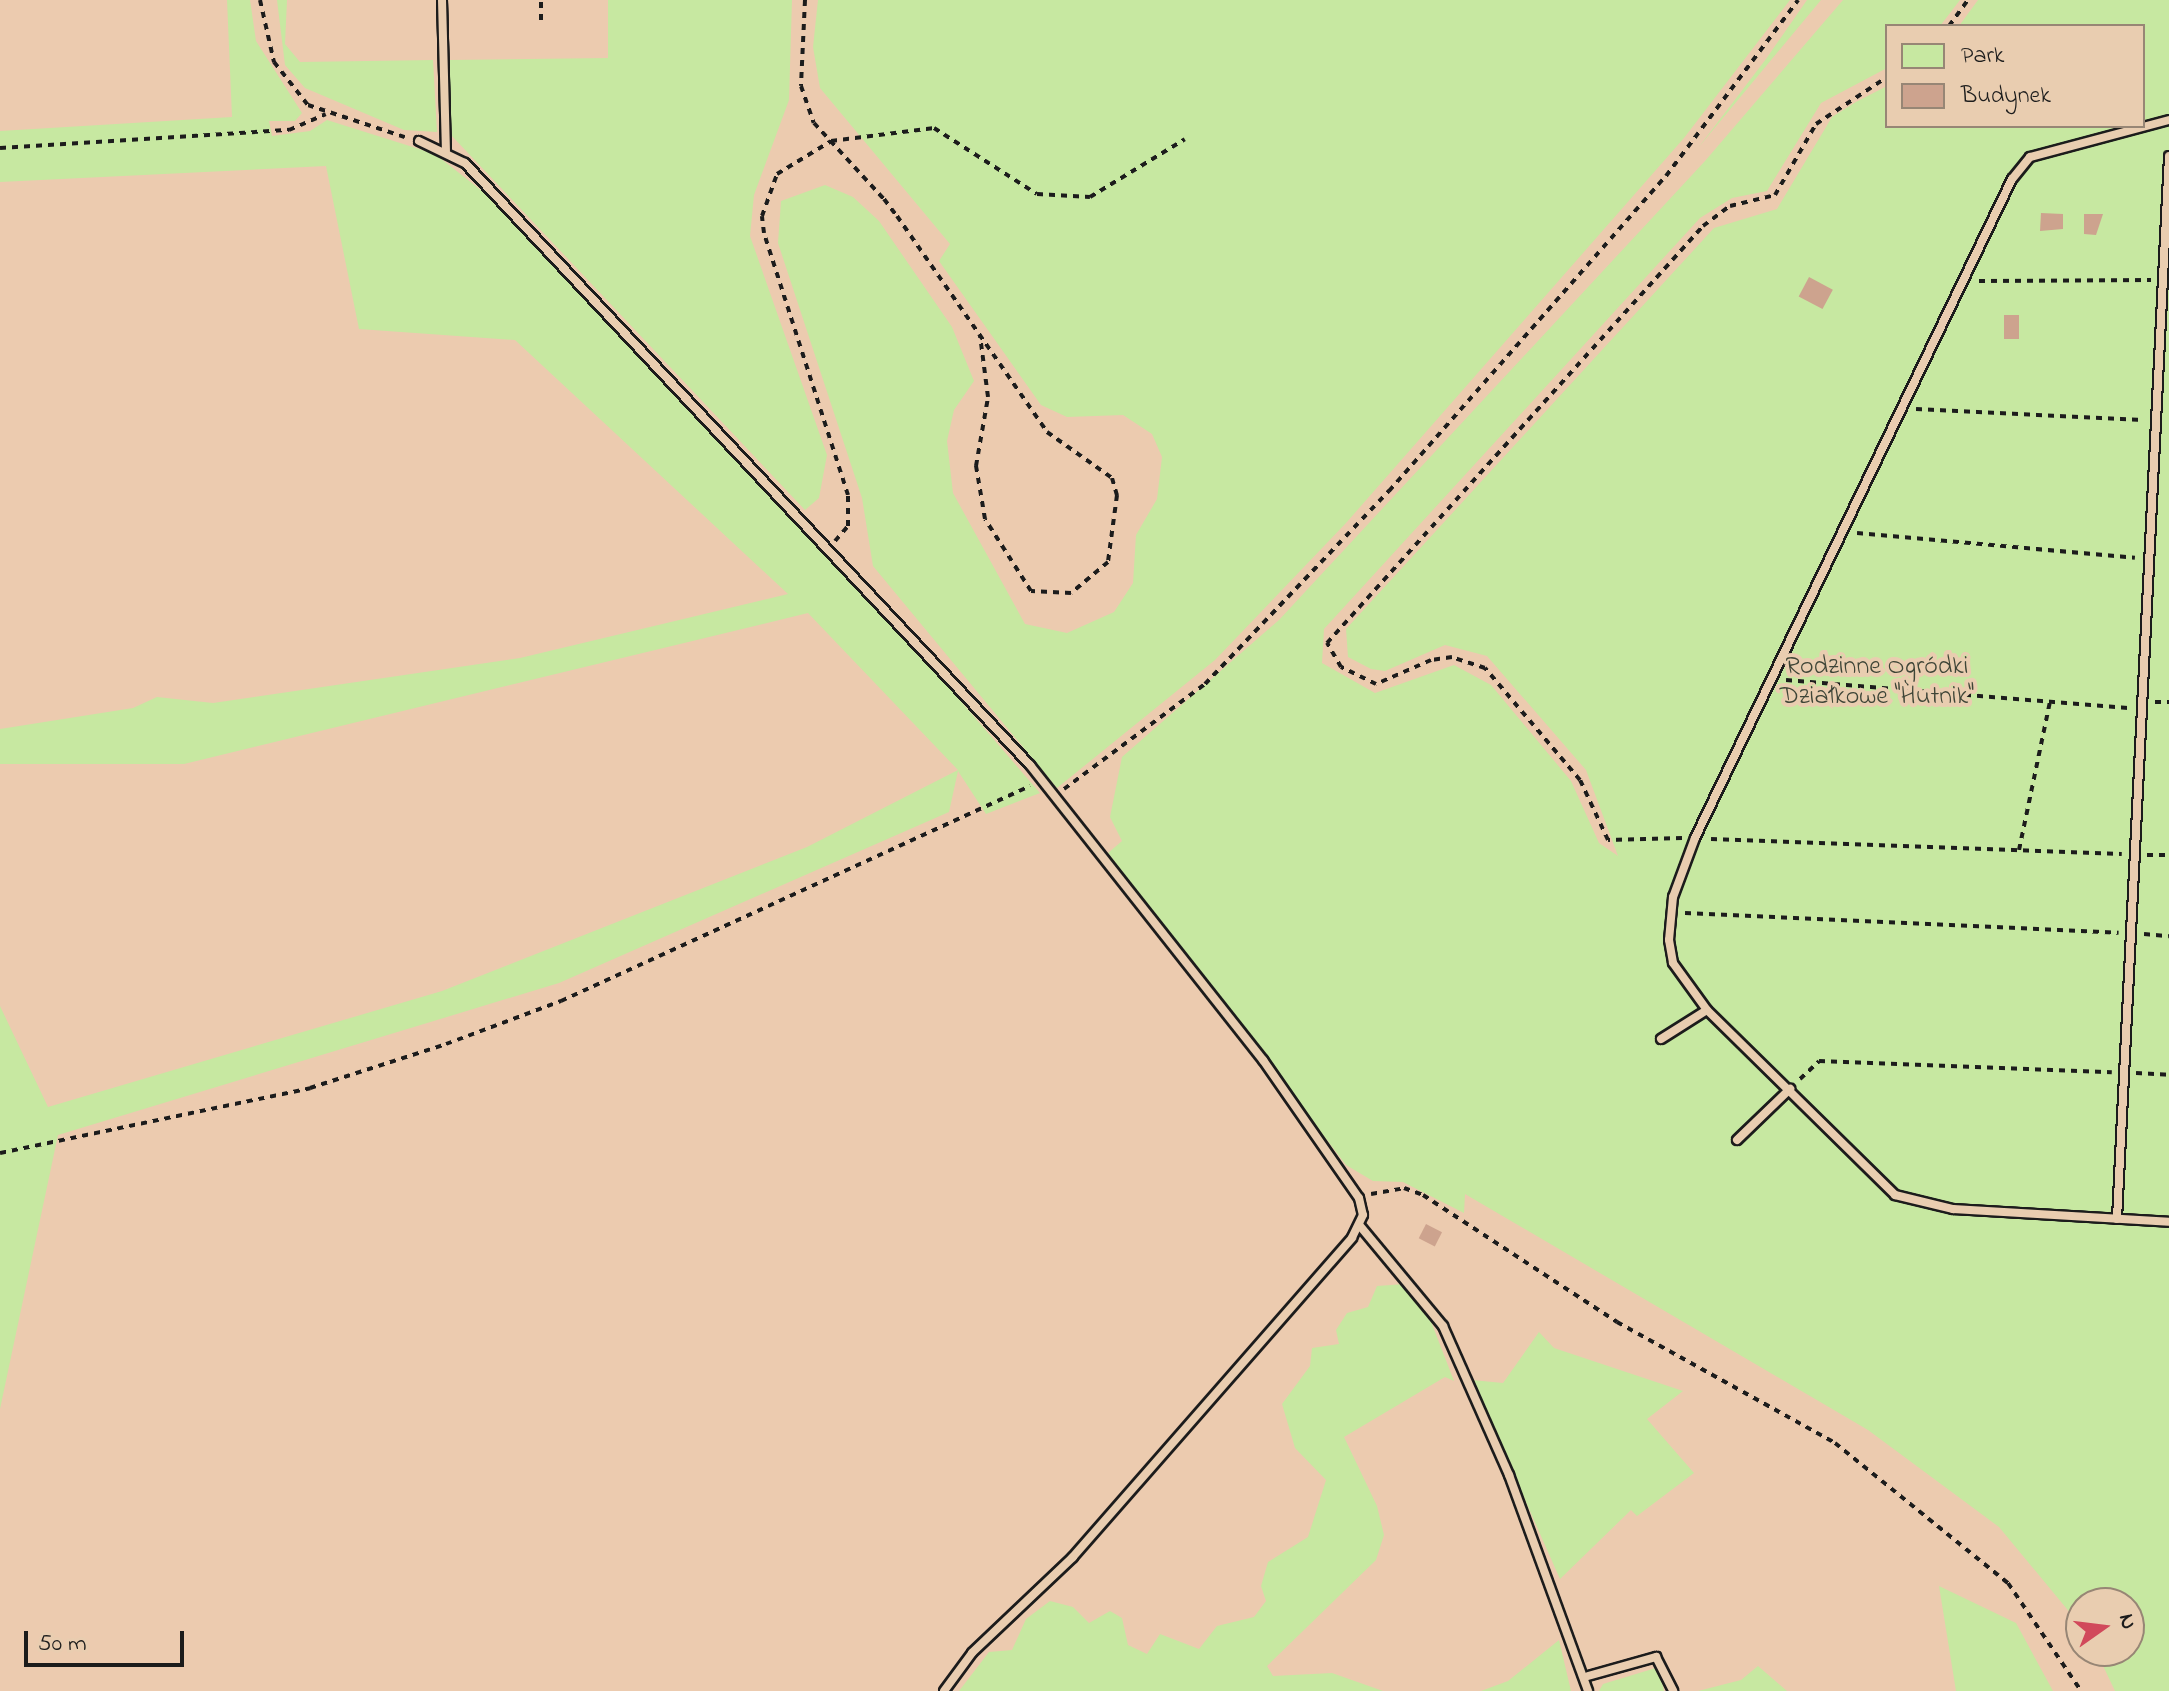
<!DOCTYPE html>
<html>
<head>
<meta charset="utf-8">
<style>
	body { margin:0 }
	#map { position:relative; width:2169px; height:1691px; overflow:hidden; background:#eccbaf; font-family:"Indie Flower",sans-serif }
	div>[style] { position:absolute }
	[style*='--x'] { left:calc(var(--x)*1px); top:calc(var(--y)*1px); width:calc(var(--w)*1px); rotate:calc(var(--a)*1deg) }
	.green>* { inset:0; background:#c7e8a1 }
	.building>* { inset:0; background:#cda38e; transform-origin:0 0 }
	.path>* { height:4px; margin-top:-2px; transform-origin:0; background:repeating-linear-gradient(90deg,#1c1c1c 0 6px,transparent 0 12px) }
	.roads { filter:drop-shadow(2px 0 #1c1c1c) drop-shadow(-2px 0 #1c1c1c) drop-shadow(0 2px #1c1c1c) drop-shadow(0 -2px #1c1c1c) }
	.lane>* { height:8px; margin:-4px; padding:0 4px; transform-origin:4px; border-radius:4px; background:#e9cdb0 }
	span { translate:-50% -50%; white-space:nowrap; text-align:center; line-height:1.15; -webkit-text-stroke:8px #e9cdb0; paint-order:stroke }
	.park-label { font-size:26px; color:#3e4537 }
	.legend { position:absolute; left:1885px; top:24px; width:260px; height:104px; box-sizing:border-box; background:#e9cdb0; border:2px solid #978675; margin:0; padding:10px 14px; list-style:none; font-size:24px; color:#1c1c1c }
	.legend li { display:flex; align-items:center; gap:16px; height:40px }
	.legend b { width:40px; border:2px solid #978675 }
	.north { position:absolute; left:2065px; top:1587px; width:80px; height:80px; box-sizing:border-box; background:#e9cdb0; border:2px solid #978675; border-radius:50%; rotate:76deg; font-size:22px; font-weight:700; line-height:32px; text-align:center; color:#1c1c1c }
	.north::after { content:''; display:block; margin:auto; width:28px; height:36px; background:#d1495b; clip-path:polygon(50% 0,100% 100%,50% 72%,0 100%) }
	.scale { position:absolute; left:24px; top:1631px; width:160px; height:36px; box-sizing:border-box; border:4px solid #1c1c1c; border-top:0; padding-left:10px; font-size:24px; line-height:28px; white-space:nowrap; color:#1c1c1c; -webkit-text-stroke:6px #e9cdb0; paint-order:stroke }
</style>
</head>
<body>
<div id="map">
	<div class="green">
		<div style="clip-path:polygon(227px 0,250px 0,256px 41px,302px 113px,295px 121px,269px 121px,272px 136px,310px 131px,327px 120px,435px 154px,482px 191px,914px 647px,1040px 793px,986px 814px,958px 771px,949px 812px,559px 983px,58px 1135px,0 1409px,0 1006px,48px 1107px,442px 991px,807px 847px,958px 770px,808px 613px,184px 764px,0 764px,0 729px,133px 708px,157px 697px,213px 703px,520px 658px,788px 594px,515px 340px,359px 329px,326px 166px,0 182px,0 131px,232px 117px)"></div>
		<div style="clip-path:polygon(277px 0,287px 0,285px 44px,300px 62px,433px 60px,437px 132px,404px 130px,305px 88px,285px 65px)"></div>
		<div style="clip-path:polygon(608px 0,792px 0,789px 100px,754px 195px,750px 236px,827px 455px,819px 498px,805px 510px,451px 135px,449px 60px,608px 58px)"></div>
		<div style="clip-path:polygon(818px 0,1790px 0,1684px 138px,1346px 523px,1215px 660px,1057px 788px,873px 566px,862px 498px,778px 243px,781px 201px,825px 185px,853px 197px,879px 221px,952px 327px,974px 381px,954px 410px,947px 441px,953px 493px,1025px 624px,1067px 633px,1114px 612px,1133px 583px,1136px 535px,1157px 499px,1162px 457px,1152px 434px,1123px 415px,1067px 417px,1041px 405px,939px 261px,950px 244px,820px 88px,813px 47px)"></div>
		<div style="clip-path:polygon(1807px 0,1821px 0,1698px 148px,1766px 59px)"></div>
		<div style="clip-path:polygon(1843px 0,1960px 0,1940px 26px,1887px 26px,1887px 68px,1821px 103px,1767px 191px,1732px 198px,1700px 218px,1324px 629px,1322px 663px,1375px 693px,1454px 665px,1491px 685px,1571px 781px,1599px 843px,1618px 856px,1586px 770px,1487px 656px,1445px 645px,1385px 671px,1371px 669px,1348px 657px,1346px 629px,1714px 228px,1777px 209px,1832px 117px,1856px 102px,1887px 86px,1887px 126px,2143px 126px,2143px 26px,1959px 26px,1978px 0,2169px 0,2169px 1691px,2115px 1691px,2096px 1651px,2129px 1651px,2129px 1603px,2081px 1603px,2081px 1626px,1999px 1527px,1868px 1430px,1465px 1194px,1464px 1213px,1403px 1182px,1373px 1181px,1346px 1165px,1108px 853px,1122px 841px,1110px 817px,1122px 757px,1279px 620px,1705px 161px)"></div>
		<div style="clip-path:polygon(1405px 1284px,1425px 1306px,1454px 1381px,1445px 1377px,1344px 1437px,1377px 1506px,1384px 1535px,1376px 1560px,1267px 1666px,1273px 1676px,1332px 1673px,1383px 1691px,959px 1691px,989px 1652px,1012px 1650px,1026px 1619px,1050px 1601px,1073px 1607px,1089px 1623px,1110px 1611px,1122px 1618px,1128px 1645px,1147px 1654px,1160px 1634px,1199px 1649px,1217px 1626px,1254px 1617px,1266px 1601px,1261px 1586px,1268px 1562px,1308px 1537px,1326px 1480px,1295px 1448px,1282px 1404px,1310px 1366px,1312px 1348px,1339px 1344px,1336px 1330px,1347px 1313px,1368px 1307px,1377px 1286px)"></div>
		<div style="clip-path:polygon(1539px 1332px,1554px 1348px,1683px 1391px,1647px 1419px,1694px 1473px,1637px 1516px,1631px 1510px,1560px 1579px,1472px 1380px,1503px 1383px)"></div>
		<div style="clip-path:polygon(1939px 1586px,2016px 1623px,2053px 1691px,1956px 1691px)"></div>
		<div style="clip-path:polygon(1559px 1640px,1571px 1691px,1481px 1691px,1508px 1681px)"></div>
		<div style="clip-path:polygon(1758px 1666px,1787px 1691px,1698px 1691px,1741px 1680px)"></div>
		<div style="clip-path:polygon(1659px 1667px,1664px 1691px,1599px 1691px,1603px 1684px)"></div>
	</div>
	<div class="building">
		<div style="clip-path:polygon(2041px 213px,2063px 214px,2063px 229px,2040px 231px)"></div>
		<div style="clip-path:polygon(2084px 214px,2103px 214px,2096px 235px,2084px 234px)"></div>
		<div style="left:1809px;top:277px;width:27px;height:22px;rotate:28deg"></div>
		<div style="left:2004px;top:315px;width:15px;height:24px"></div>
		<div style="left:1426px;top:1224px;width:18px;height:16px;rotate:27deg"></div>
	</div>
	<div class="path">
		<div style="--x:260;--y:0;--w:64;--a:77.3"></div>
		<div style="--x:274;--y:62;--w:55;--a:51.7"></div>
		<div style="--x:308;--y:105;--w:102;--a:18.3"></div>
		<div style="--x:805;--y:0;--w:86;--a:92.7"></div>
		<div style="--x:801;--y:86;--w:39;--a:71"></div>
		<div style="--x:814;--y:123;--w:103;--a:47.4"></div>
		<div style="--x:884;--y:199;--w:21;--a:53"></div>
		<div style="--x:897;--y:216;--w:263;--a:55.2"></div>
		<div style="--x:1047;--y:432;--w:80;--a:35.3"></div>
		<div style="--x:1112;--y:478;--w:18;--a:74"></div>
		<div style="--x:1117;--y:495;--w:68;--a:97.7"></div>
		<div style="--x:1108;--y:562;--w:48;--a:140"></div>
		<div style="--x:1071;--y:593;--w:40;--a:-177.1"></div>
		<div style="--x:1031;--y:591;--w:85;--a:-122.6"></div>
		<div style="--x:985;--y:519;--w:54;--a:-99.6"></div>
		<div style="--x:976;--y:466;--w:70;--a:-80.1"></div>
		<div style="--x:988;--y:397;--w:63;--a:-97.4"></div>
		<div style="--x:541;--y:20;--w:20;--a:-90"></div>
		<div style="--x:1949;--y:26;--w:32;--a:-54"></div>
		<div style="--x:0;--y:148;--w:290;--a:-3.6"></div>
		<div style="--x:289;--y:130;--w:40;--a:-23.4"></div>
		<div style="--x:1979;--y:281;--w:172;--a:-0.3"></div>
		<div style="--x:1916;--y:409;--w:227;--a:2.8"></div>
		<div style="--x:1857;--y:533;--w:279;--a:5.1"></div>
		<div style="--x:835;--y:541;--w:20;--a:-49"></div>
		<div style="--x:848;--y:526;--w:31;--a:-90"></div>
		<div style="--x:848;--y:495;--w:275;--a:-107.8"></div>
		<div style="--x:764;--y:233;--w:17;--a:-97"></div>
		<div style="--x:762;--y:216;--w:45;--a:-70.3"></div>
		<div style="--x:777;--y:174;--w:63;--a:-31.4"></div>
		<div style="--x:831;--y:141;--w:104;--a:-7.2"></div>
		<div style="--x:934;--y:128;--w:122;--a:32.7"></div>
		<div style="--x:1037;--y:194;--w:53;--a:3.2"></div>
		<div style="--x:1090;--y:197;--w:111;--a:-31.4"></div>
		<div style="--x:1786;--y:680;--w:343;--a:4.7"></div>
		<div style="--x:2155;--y:702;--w:14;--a:0"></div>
		<div style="--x:1064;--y:789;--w:176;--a:-36.7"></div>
		<div style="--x:1205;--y:684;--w:267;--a:-46.4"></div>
		<div style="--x:1389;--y:491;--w:419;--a:-48.7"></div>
		<div style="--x:1666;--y:176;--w:220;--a:-53.1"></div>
		<div style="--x:1682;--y:838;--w:74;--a:178.5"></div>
		<div style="--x:1608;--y:840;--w:66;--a:-115"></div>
		<div style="--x:1580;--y:780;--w:147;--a:-130.3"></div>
		<div style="--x:1485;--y:668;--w:35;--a:-162"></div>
		<div style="--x:1452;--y:657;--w:21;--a:172"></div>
		<div style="--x:1431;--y:660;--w:60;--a:156.4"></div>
		<div style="--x:1376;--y:684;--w:39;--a:-154"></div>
		<div style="--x:1341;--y:667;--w:28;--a:-120"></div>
		<div style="--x:1327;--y:643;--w:561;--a:-47.96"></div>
		<div style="--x:1703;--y:226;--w:34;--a:-37"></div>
		<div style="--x:1730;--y:206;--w:46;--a:-13.7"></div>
		<div style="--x:1775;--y:195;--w:82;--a:-60"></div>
		<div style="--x:1816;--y:124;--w:85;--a:-33.5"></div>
		<div style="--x:1711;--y:839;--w:411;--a:2.1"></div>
		<div style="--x:2019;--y:850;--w:152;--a:-78.2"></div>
		<div style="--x:2147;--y:855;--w:22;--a:0"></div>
		<div style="--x:1685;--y:913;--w:434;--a:2.6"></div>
		<div style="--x:2144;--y:934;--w:25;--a:5"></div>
		<div style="--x:2136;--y:1073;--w:33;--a:3"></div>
		<div style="--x:1800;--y:1079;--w:26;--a:-43"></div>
		<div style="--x:1819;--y:1061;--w:293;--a:2.2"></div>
		<div style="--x:0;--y:1153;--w:317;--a:-11.8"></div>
		<div style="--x:310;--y:1088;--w:143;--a:-17.9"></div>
		<div style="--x:446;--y:1044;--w:123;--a:-20.5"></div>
		<div style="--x:561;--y:1001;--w:516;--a:-24.63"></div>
		<div style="--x:1371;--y:1194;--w:34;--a:-10"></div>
		<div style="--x:1404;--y:1188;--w:20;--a:20"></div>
		<div style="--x:1423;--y:1195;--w:232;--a:33.2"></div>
		<div style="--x:1617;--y:1322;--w:249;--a:29"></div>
		<div style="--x:1835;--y:1443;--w:223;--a:39"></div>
		<div style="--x:2008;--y:1583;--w:130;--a:55.9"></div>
	</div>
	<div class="roads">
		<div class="lane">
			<div style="--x:442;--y:0;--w:151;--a:88.5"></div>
			<div style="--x:2169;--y:120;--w:144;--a:165.1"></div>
			<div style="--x:2030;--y:157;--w:28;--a:129"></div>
			<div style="--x:2012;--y:179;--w:731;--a:115.69"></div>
			<div style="--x:1695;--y:838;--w:63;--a:110.4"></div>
			<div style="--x:1673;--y:897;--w:43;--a:95.3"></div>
			<div style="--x:1669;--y:940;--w:23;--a:80"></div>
			<div style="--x:1673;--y:963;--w:58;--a:54.1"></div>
			<div style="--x:1707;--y:1010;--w:264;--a:44.5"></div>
			<div style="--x:1895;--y:1195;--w:60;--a:13.6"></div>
			<div style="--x:1953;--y:1209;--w:216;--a:3.4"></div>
			<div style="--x:419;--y:141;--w:51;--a:25.6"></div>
			<div style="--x:465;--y:163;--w:826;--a:46.82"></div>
			<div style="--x:1030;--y:765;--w:376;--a:51.7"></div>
			<div style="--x:1263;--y:1060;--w:168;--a:55.2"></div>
			<div style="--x:1359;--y:1198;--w:17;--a:77"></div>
			<div style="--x:1363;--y:1215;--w:25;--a:116"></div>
			<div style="--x:1352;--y:1238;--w:424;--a:131.2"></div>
			<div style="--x:1073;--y:1557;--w:139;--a:136.5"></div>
			<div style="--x:972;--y:1653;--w:47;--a:126.4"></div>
			<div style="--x:1661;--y:1039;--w:54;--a:-32.2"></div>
			<div style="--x:1737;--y:1140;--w:74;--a:-43.9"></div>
			<div style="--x:2117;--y:1219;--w:1064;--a:-87.2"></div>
			<div style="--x:1360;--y:1226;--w:130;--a:50.3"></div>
			<div style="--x:1443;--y:1326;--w:163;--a:66.1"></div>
			<div style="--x:1509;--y:1475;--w:230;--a:69.9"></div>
			<div style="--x:1588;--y:1676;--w:71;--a:-15.6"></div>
			<div style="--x:1656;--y:1657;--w:38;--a:63"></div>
		</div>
	</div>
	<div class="park-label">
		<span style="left:1877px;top:683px">Rodzinne Ogródki<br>Działkowe "Hutnik"</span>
	</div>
	<ul class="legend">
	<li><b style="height:22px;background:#c7e8a1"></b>Park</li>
	<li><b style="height:22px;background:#cda38e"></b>Budynek</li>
	</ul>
	<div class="north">N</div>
	<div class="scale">50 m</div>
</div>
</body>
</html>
